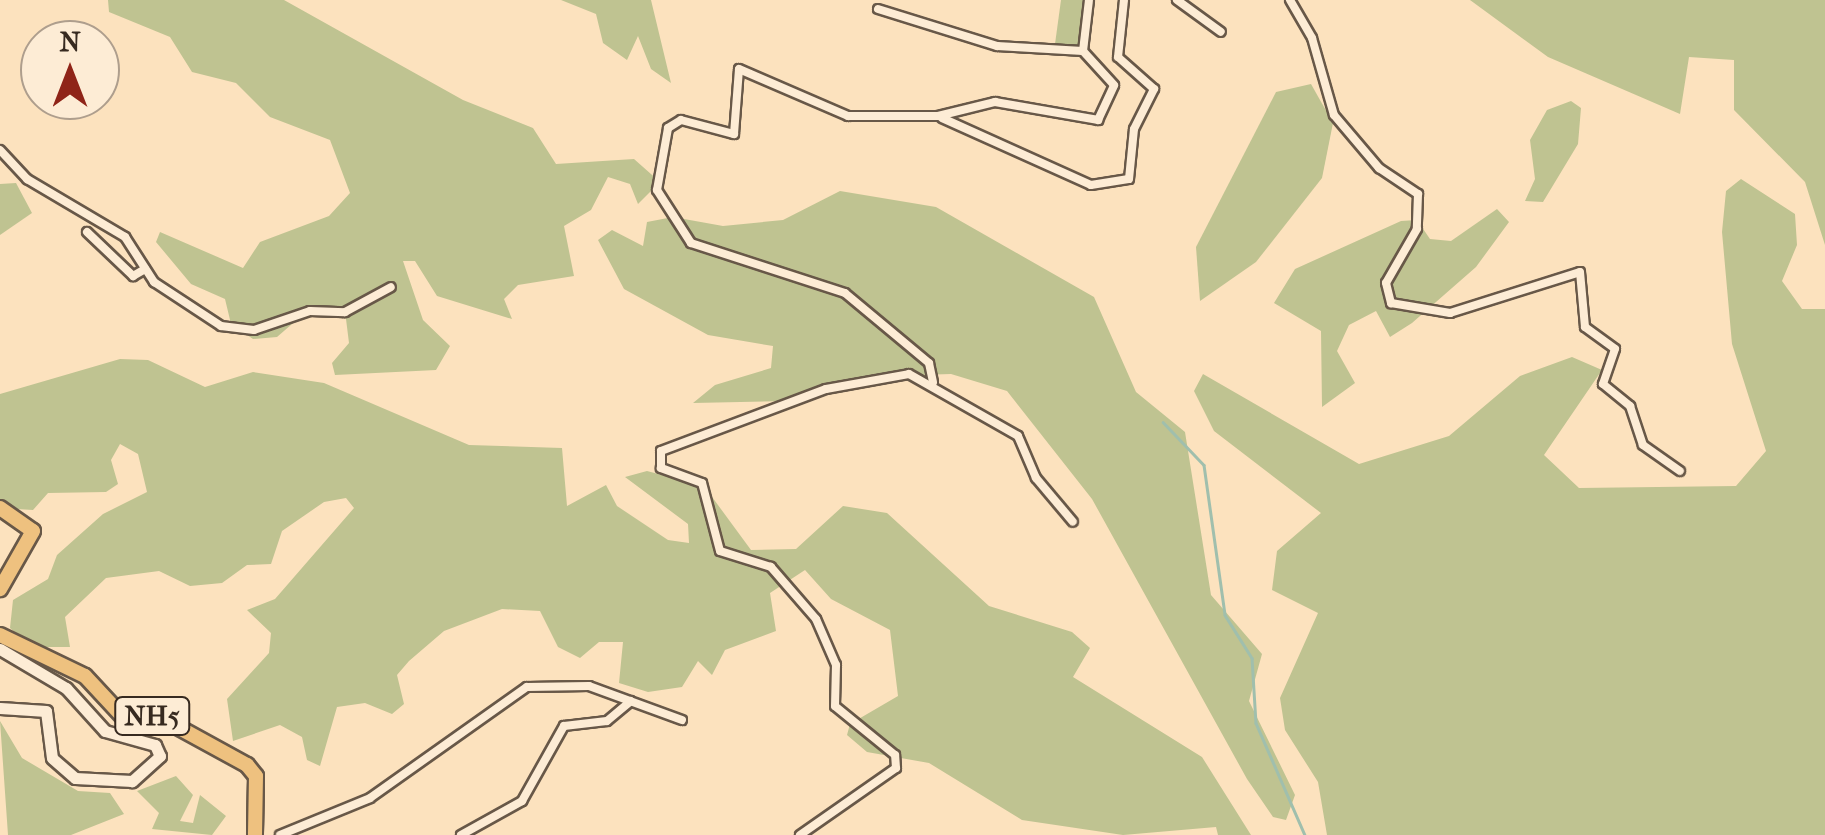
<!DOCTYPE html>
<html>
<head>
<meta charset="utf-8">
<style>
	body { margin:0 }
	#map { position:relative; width:1825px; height:835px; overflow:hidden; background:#fce2be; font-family:"IM FELL French Canon",serif }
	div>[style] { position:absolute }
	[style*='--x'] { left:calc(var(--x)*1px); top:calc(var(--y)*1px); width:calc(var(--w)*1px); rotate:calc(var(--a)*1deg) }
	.green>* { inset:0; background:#bfc391 }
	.stream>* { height:2.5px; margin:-1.25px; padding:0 1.25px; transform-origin:1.25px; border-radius:1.25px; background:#a0bfad }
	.roads { filter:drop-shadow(2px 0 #685848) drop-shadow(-2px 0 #685848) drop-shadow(0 2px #685848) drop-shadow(0 -2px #685848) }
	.street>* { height:8px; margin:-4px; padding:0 4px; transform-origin:4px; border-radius:4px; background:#fdecd5 }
	.secondary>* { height:11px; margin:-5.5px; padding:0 5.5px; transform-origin:5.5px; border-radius:5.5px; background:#fdecd5 }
	.highway>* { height:14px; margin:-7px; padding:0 7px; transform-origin:7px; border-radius:7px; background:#eec17f }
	span { translate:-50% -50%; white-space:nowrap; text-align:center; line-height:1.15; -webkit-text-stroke:10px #fdecd5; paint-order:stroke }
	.shield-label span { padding:2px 8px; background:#fdecd5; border:2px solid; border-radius:8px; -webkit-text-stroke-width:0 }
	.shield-label { font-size:28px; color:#372a20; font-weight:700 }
	.north { position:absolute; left:20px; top:20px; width:100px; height:100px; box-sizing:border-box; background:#fdecd5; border:2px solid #ae9e8d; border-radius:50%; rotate:0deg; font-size:28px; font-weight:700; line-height:40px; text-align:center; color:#372a20 }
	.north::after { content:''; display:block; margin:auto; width:35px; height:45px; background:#8f2418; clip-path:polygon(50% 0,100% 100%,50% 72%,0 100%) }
</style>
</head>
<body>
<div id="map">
	<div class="green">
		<div style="clip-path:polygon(108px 0,284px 0,463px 100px,533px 128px,556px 164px,634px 159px,660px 182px,638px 204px,630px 184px,608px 177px,591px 210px,564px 226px,574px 276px,518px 285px,504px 299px,512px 319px,437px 296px,415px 261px,403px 261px,423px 320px,450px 346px,436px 370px,335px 375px,332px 363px,349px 343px,346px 319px,314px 305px,277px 337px,253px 339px,231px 324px,225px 299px,191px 284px,156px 242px,160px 232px,243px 268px,260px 242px,329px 216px,350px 193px,330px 140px,270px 117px,236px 83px,192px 72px,170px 37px,109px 12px)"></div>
		<div style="clip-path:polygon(561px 0,651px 0,671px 83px,651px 69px,638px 36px,627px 60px,603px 43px,596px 14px)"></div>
		<div style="clip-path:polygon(1061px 0,1095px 0,1085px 40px,1065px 52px,1055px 44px)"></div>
		<div style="clip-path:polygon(1470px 0,1825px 0,1825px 245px,1805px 182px,1734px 110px,1734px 60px,1689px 57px,1680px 114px,1548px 57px)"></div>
		<div style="clip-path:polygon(1311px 84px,1333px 123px,1322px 178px,1256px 262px,1200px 301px,1196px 247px,1276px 92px)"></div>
		<div style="clip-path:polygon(1571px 101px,1581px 108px,1578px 144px,1543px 202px,1525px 201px,1535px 179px,1530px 140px,1547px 110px)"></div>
		<div style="clip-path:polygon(1741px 179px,1795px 214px,1797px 245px,1782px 281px,1802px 309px,1825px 309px,1825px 835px,1327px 835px,1318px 782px,1285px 730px,1280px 698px,1318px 613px,1272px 590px,1277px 551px,1321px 513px,1214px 431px,1194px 391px,1203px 374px,1359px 464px,1449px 436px,1520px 376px,1572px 357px,1602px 370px,1544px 455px,1579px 488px,1736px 486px,1766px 451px,1732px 344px,1722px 232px,1726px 191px)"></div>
		<div style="clip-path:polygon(16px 183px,32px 213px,0 235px,0 184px)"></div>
		<div style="clip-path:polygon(840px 191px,936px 207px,1094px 297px,1136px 392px,1185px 432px,1211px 595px,1262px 654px,1249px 701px,1295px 795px,1286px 820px,1273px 817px,1247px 779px,1092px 499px,1007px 391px,951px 374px,887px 376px,791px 401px,693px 403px,715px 385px,771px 368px,773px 346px,708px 335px,624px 289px,598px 240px,612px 230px,643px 246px,647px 222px,673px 217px,723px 226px,783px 220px)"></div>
		<div style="clip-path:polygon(1497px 209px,1509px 222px,1476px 267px,1412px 323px,1390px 337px,1376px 311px,1349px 325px,1337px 351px,1355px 383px,1322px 407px,1321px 331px,1274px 303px,1295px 269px,1401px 221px,1417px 220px,1430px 239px,1451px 241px)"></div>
		<div style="clip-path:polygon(120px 359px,148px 360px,205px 387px,253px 372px,324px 383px,469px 445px,562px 448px,567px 506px,606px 485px,617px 506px,668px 540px,689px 543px,688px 524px,625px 477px,647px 471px,704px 486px,751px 550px,796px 549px,843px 506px,887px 513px,989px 606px,1072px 632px,1090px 648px,1073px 677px,1202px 757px,1251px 835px,1218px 835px,1216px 827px,1123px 835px,1022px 820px,929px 763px,867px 752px,847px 735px,850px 724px,898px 696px,890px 630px,831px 599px,805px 570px,770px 593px,776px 631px,725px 650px,712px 675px,698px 661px,682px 687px,648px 692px,619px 683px,623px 642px,599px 642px,580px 658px,558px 647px,540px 611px,502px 609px,444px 631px,409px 661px,397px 675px,404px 704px,392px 714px,365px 703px,337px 707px,320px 766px,307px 760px,302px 737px,280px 725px,233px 741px,227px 699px,269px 653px,271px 633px,247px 610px,275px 599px,354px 508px,346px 498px,324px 502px,282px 531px,271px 564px,247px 565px,222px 583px,190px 586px,159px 571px,106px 578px,65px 617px,70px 647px,31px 647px,10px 628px,13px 600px,48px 579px,57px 555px,103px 514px,147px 492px,138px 454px,120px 444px,111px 460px,118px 484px,106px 492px,48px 493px,33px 510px,0 508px,0 394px)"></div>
		<div style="clip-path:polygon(0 721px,22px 758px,78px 791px,110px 793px,124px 814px,71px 835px,8px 835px)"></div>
		<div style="clip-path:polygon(176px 776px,193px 795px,180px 821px,193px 823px,200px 795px,226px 816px,212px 835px,152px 829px,159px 813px,137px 791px)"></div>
	</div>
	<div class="stream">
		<div style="--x:1163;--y:422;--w:59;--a:46.4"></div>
		<div style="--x:1204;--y:465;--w:151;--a:82"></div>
		<div style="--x:1225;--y:615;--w:51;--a:57.9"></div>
		<div style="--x:1252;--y:658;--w:65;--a:86.5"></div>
		<div style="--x:1256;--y:723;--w:122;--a:66.4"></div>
	</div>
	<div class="roads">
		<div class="street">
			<div style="--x:1177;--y:0;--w:54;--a:36"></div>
			<div style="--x:1290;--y:0;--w:44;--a:59.9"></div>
			<div style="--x:1312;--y:38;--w:80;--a:74.1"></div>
			<div style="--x:1334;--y:115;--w:70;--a:49.7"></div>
			<div style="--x:1379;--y:168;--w:47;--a:33.7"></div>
			<div style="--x:1418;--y:194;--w:35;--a:92"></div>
			<div style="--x:1417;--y:229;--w:62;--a:119.9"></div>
			<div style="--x:1386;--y:283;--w:21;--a:76"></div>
			<div style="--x:1391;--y:303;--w:60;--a:9.6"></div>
			<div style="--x:1450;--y:313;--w:136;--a:-17.5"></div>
			<div style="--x:1580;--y:272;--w:55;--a:84.8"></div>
			<div style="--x:1585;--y:327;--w:37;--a:36"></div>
			<div style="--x:1615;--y:349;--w:37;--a:109"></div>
			<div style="--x:1603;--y:384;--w:35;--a:39"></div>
			<div style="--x:1630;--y:406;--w:41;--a:71.6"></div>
			<div style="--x:1643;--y:445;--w:45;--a:35.1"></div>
			<div style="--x:878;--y:9;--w:125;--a:17.3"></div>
			<div style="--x:997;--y:46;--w:86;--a:3.3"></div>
			<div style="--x:942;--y:118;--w:163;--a:24.2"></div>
			<div style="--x:1091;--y:185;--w:38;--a:-9"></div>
			<div style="--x:1129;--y:179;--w:50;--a:-84.3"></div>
			<div style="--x:1134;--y:129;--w:45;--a:-63.4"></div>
			<div style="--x:1154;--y:89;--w:48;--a:-138.4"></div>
			<div style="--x:1118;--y:57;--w:57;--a:-84"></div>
			<div style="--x:0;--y:150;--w:40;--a:47"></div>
			<div style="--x:27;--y:179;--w:114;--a:30.6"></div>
			<div style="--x:125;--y:237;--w:54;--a:57.2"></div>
			<div style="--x:154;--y:282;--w:80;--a:33.3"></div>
			<div style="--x:221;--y:326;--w:33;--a:7"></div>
			<div style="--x:254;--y:330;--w:59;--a:-18.7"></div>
			<div style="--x:310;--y:311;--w:35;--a:2"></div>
			<div style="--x:345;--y:312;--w:52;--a:-28.5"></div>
			<div style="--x:87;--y:232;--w:64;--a:43.7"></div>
			<div style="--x:133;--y:276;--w:14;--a:-30"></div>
			<div style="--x:933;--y:382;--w:19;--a:-102"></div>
			<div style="--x:929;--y:363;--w:109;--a:-140.2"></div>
			<div style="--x:845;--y:293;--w:162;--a:-162"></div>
			<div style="--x:691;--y:243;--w:63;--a:-122.7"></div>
			<div style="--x:657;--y:190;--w:63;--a:-79.9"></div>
			<div style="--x:668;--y:128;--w:15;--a:-32"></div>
			<div style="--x:681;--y:120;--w:55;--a:14.8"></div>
			<div style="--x:734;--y:134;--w:65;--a:-85.6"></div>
			<div style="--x:739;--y:69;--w:119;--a:23.3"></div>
			<div style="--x:848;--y:116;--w:90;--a:0"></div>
			<div style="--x:938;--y:116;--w:59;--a:-13.8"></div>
			<div style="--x:995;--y:102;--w:105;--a:9.9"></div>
			<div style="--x:1098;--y:120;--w:38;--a:-65"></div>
			<div style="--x:1114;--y:85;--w:46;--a:-132.4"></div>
			<div style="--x:1083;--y:51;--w:51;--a:-83.3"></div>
			<div style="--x:280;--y:835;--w:97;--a:-22.3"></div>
			<div style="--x:370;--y:798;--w:192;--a:-35.3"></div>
			<div style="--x:527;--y:687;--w:62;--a:-0.9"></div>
			<div style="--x:589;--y:686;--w:99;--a:20.1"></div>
			<div style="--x:461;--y:835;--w:70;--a:-29.1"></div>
			<div style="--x:522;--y:801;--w:86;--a:-60.8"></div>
			<div style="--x:564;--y:726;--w:43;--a:-6.6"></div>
			<div style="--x:607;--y:721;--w:31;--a:-40"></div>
			<div style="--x:800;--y:835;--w:117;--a:-34.9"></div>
			<div style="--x:896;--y:768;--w:13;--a:-94"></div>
			<div style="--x:895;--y:755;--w:77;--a:-140.8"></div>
			<div style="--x:835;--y:706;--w:41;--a:-88.6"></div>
			<div style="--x:836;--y:665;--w:50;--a:-113.5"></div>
			<div style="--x:816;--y:619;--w:69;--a:-130.9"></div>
			<div style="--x:771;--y:567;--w:53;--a:-162.6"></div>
			<div style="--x:720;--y:551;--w:70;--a:-104.8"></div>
			<div style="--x:702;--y:483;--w:44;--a:-159.9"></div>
			<div style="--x:661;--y:468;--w:17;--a:-90"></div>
			<div style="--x:661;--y:451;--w:176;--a:-20.6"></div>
			<div style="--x:826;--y:389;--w:84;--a:-10.2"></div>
			<div style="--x:909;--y:374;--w:125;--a:29.6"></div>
			<div style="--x:1018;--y:436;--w:46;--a:66.8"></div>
			<div style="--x:1036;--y:478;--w:57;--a:49.9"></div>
		</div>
		<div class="secondary">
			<div style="--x:0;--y:649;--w:77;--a:30.6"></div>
			<div style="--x:66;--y:688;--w:58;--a:47.8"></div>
			<div style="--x:105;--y:731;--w:52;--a:15.6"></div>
			<div style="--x:155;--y:745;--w:12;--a:66"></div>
			<div style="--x:160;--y:756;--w:38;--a:138"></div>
			<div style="--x:132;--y:781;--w:57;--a:-177"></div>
			<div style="--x:75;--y:778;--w:30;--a:-139"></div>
			<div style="--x:52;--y:758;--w:47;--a:-97.3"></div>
			<div style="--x:46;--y:711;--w:46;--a:-176.3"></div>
		</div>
		<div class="highway">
			<div style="--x:0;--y:508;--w:40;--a:34.9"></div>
			<div style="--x:33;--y:531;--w:67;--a:119.6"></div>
			<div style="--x:0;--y:635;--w:94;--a:25.8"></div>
			<div style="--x:85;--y:676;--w:56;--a:47.2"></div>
			<div style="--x:123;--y:717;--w:40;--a:2.9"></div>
			<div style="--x:163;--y:719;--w:96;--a:28.7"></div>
			<div style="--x:247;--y:765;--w:14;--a:51"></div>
			<div style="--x:256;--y:776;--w:59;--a:91"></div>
		</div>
	</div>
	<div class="shield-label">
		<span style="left:152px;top:716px">NH5</span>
	</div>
	<div class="north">N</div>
</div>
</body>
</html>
